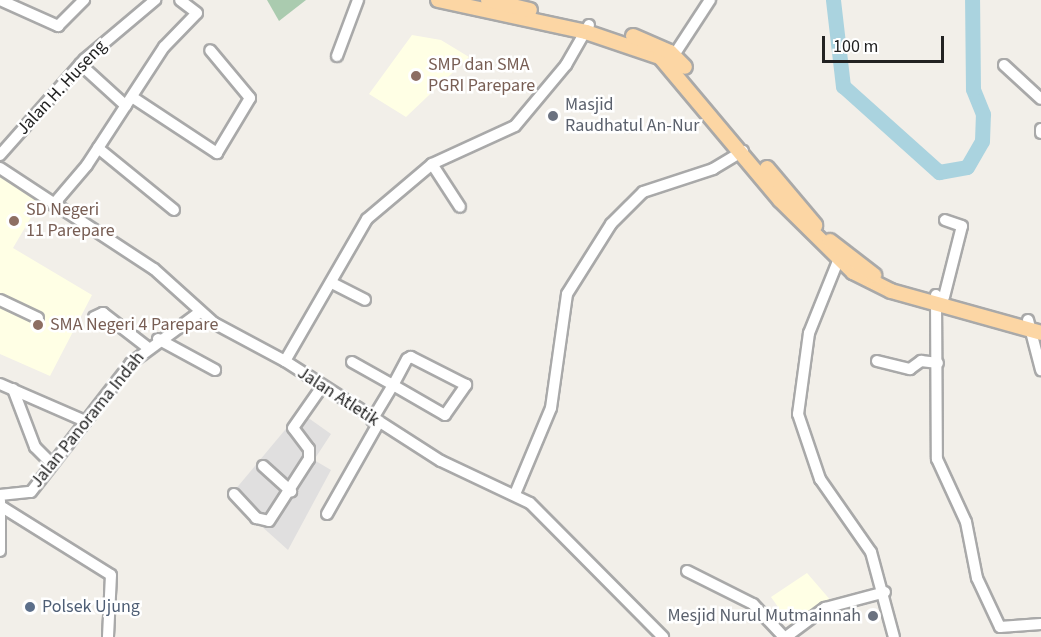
<!DOCTYPE html>
<html>
<head>
<meta charset="utf-8">
<style>
	body { margin:0 }
	#map { position:relative; width:1041px; height:637px; overflow:hidden; background:#f2efe9; font-family:"Source Sans 3",sans-serif }
	div>[style] { position:absolute }
	[style*='--x'] { left:calc(var(--x)*1px); top:calc(var(--y)*1px); width:calc(var(--w)*1px); rotate:calc(var(--a)*1deg) }
	.residential>* { inset:0; background:#e0dfdf }
	.education>* { inset:0; background:#ffffe5 }
	.cemetery>* { inset:0; background:#aacbaf }
	.river>* { height:15px; margin:-7.5px; padding:0 7.5px; transform-origin:7.5px; border-radius:7.5px; background:#aad3df }
	.roads { filter:drop-shadow(2px 0 #a9a9a9) drop-shadow(-2px 0 #a9a9a9) drop-shadow(0 2px #a9a9a9) drop-shadow(0 -2px #a9a9a9) }
	.minor>* { height:10px; margin:-5px; padding:0 5px; transform-origin:5px; border-radius:5px; background:#fff }
	.major>* { height:14px; margin:-7px; padding:0 7px; transform-origin:7px; border-radius:7px; background:#fcd6a4 }
	.dots>* { width:16px; height:16px; translate:-50% -50%; box-sizing:border-box; border:3px solid #fff; border-radius:50% }
	span { translate:-50% -50%; white-space:nowrap; text-align:center; line-height:1.15; -webkit-text-stroke:5px #fff; paint-order:stroke }
	.education-label { font-size:18px; color:#785e54 }
	.left { translate:0 -50%; text-align:left }
	.street-label { font-size:18px; color:#222 }
	.worship-label { font-size:18px; color:#5b616d }
	.right { translate:-100% -50%; text-align:right }
	.service-label { font-size:18px; color:#4e5e75 }
	.scale { position:absolute; left:822px; top:36px; width:122px; height:27px; box-sizing:border-box; border:3px solid #222; border-top:0; padding-left:8px; font-size:18px; line-height:21px; white-space:nowrap; color:#222; -webkit-text-stroke:4px #fff; paint-order:stroke }
</style>
</head>
<body>
<div id="map">
	<div class="residential">
		<div style="clip-path:polygon(300px 412px,331px 434px,314px 460px,331px 470px,288px 550px,229px 497px)"></div>
	</div>
	<div class="education">
		<div style="clip-path:polygon(412px 35px,441px 40px,469px 57px,406px 117px,369px 94px)"></div>
		<div style="clip-path:polygon(0 173px,40px 202px,13px 248px,92px 295px,50px 376px,0 354px)"></div>
		<div style="clip-path:polygon(807px 573px,832px 602px,792px 627px,771px 597px)"></div>
	</div>
	<div class="cemetery">
		<div style="clip-path:polygon(267px 0,306px 0,279px 21px)"></div>
	</div>
	<div class="river">
		<div style="--x:833;--y:0;--w:87;--a:83.4"></div>
		<div style="--x:843;--y:86;--w:129;--a:41.9"></div>
		<div style="--x:939;--y:172;--w:28;--a:-10"></div>
		<div style="--x:967;--y:167;--w:30;--a:-60"></div>
		<div style="--x:982;--y:141;--w:27;--a:-88"></div>
		<div style="--x:983;--y:114;--w:27;--a:-112"></div>
		<div style="--x:973;--y:89;--w:89;--a:-90.6"></div>
	</div>
	<div class="roads">
		<div class="minor">
			<div style="--x:0;--y:0;--w:64;--a:24.1"></div>
			<div style="--x:58;--y:26;--w:37;--a:-45"></div>
			<div style="--x:674;--y:55;--w:66;--a:-56.8"></div>
			<div style="--x:337;--y:56;--w:60;--a:-69.4"></div>
			<div style="--x:80;--y:64;--w:62;--a:42.4"></div>
			<div style="--x:1004;--y:65;--w:50;--a:42.6"></div>
			<div style="--x:132;--y:97;--w:102;--a:33.4"></div>
			<div style="--x:217;--y:153;--w:64;--a:-59"></div>
			<div style="--x:250;--y:98;--w:62;--a:-129.8"></div>
			<div style="--x:1041;--y:129;--w:4;--a:90"></div>
			<div style="--x:98;--y:148;--w:98;--a:39.2"></div>
			<div style="--x:0;--y:155;--w:128;--a:-48.5"></div>
			<div style="--x:85;--y:59;--w:92;--a:-40.1"></div>
			<div style="--x:432;--y:164;--w:51;--a:56.9"></div>
			<div style="--x:0;--y:168;--w:184;--a:33.3"></div>
			<div style="--x:154;--y:269;--w:81;--a:42"></div>
			<div style="--x:214;--y:323;--w:81;--a:28.2"></div>
			<div style="--x:285;--y:361;--w:185;--a:32.7"></div>
			<div style="--x:441;--y:461;--w:98;--a:25.3"></div>
			<div style="--x:530;--y:503;--w:189;--a:45.2"></div>
			<div style="--x:53;--y:205;--w:52;--a:-49.6"></div>
			<div style="--x:87;--y:165;--w:141;--a:-56.9"></div>
			<div style="--x:164;--y:47;--w:47;--a:-45.9"></div>
			<div style="--x:197;--y:13;--w:21;--a:-143"></div>
			<div style="--x:838;--y:261;--w:78;--a:111.9"></div>
			<div style="--x:809;--y:333;--w:82;--a:97.7"></div>
			<div style="--x:798;--y:414;--w:69;--a:71.3"></div>
			<div style="--x:820;--y:479;--w:89;--a:55.1"></div>
			<div style="--x:871;--y:552;--w:88;--a:74.9"></div>
			<div style="--x:332;--y:283;--w:37;--a:27"></div>
			<div style="--x:936;--y:295;--w:164;--a:89.7"></div>
			<div style="--x:937;--y:459;--w:69;--a:65.3"></div>
			<div style="--x:966;--y:522;--w:57;--a:78.9"></div>
			<div style="--x:977;--y:578;--w:54;--a:64.9"></div>
			<div style="--x:1000;--y:627;--w:41;--a:-4.2"></div>
			<div style="--x:944;--y:297;--w:73;--a:-75.8"></div>
			<div style="--x:962;--y:226;--w:18;--a:-161"></div>
			<div style="--x:0;--y:300;--w:42;--a:25.3"></div>
			<div style="--x:94;--y:317;--w:10;--a:-24"></div>
			<div style="--x:103;--y:313;--w:56;--a:37.7"></div>
			<div style="--x:1028;--y:320;--w:52;--a:75.4"></div>
			<div style="--x:158;--y:339;--w:65;--a:28.5"></div>
			<div style="--x:285;--y:361;--w:164;--a:-60"></div>
			<div style="--x:367;--y:219;--w:85;--a:-40.2"></div>
			<div style="--x:432;--y:164;--w:91;--a:-24.6"></div>
			<div style="--x:515;--y:126;--w:80;--a:-50.1"></div>
			<div style="--x:566;--y:65;--w:46;--a:-60.1"></div>
			<div style="--x:877;--y:361;--w:34;--a:14"></div>
			<div style="--x:910;--y:369;--w:14;--a:-36"></div>
			<div style="--x:921;--y:361;--w:17;--a:7"></div>
			<div style="--x:352;--y:362;--w:47;--a:29.3"></div>
			<div style="--x:393;--y:385;--w:60;--a:30"></div>
			<div style="--x:445;--y:415;--w:37;--a:-55"></div>
			<div style="--x:466;--y:385;--w:62;--a:-153"></div>
			<div style="--x:411;--y:357;--w:4;--a:153"></div>
			<div style="--x:407;--y:359;--w:30;--a:118"></div>
			<div style="--x:393;--y:385;--w:41;--a:121"></div>
			<div style="--x:0;--y:384;--w:93;--a:23.5"></div>
			<div style="--x:13;--y:389;--w:62;--a:69.2"></div>
			<div style="--x:35;--y:447;--w:24;--a:45"></div>
			<div style="--x:263;--y:466;--w:38;--a:42"></div>
			<div style="--x:234;--y:494;--w:33;--a:47"></div>
			<div style="--x:256;--y:518;--w:13;--a:13"></div>
			<div style="--x:269;--y:521;--w:74;--a:-57.2"></div>
			<div style="--x:309;--y:459;--w:10;--a:-90"></div>
			<div style="--x:309;--y:449;--w:26;--a:-127"></div>
			<div style="--x:293;--y:428;--w:49;--a:-55"></div>
			<div style="--x:515;--y:494;--w:93;--a:-67.3"></div>
			<div style="--x:551;--y:408;--w:115;--a:-82"></div>
			<div style="--x:567;--y:294;--w:83;--a:-57.8"></div>
			<div style="--x:611;--y:224;--w:45;--a:-45"></div>
			<div style="--x:643;--y:192;--w:74;--a:-18.2"></div>
			<div style="--x:713;--y:169;--w:35;--a:-31"></div>
			<div style="--x:0;--y:495;--w:31;--a:-6"></div>
			<div style="--x:31;--y:492;--w:163;--a:-52.2"></div>
			<div style="--x:131;--y:363;--w:86;--a:-36.5"></div>
			<div style="--x:2;--y:507;--w:128;--a:32"></div>
			<div style="--x:111;--y:575;--w:62;--a:92.8"></div>
			<div style="--x:327;--y:514;--w:103;--a:-60.5"></div>
			<div style="--x:0;--y:551;--w:50;--a:-90"></div>
			<div style="--x:687;--y:571;--w:74;--a:26.6"></div>
			<div style="--x:753;--y:604;--w:45;--a:46.8"></div>
			<div style="--x:786;--y:637;--w:49;--a:-36.6"></div>
			<div style="--x:825;--y:608;--w:62;--a:-14.9"></div>
		</div>
		<div class="major">
			<div style="--x:438;--y:0;--w:151;--a:12.2"></div>
			<div style="--x:586;--y:32;--w:78;--a:18.7"></div>
			<div style="--x:660;--y:57;--w:187;--a:50"></div>
			<div style="--x:780;--y:200;--w:103;--a:44.6"></div>
			<div style="--x:853;--y:272;--w:42;--a:26.6"></div>
			<div style="--x:891;--y:291;--w:156;--a:15.6"></div>
			<div style="--x:488;--y:0;--w:43;--a:13.4"></div>
			<div style="--x:633;--y:36;--w:40;--a:23.4"></div>
			<div style="--x:670;--y:52;--w:21;--a:45"></div>
			<div style="--x:767;--y:168;--w:75;--a:49.9"></div>
			<div style="--x:830;--y:241;--w:56;--a:37.7"></div>
		</div>
	</div>
	<div class="dots">
		<div style="left:416px;top:76px;background:#8d6e63"></div>
		<div style="left:553px;top:116px;background:#6b7280"></div>
		<div style="left:14px;top:221px;background:#8d6e63"></div>
		<div style="left:38px;top:325px;background:#8d6e63"></div>
		<div style="left:30px;top:607px;background:#5c6f8a"></div>
		<div style="left:873px;top:616px;background:#6b7280"></div>
	</div>
	<div class="education-label">
		<span class="left" style="left:428px;top:76px">SMP dan SMA<br>PGRI Parepare</span>
		<span class="left" style="left:26px;top:221px">SD Negeri<br>11 Parepare</span>
		<span class="left" style="left:50px;top:325px">SMA Negeri 4 Parepare</span>
	</div>
	<div class="street-label">
		<span style="left:62px;top:88px;rotate:-47deg">Jalan H. Huseng</span>
		<span style="left:338px;top:397px;rotate:33deg">Jalan Atletik</span>
		<span style="left:88px;top:420px;rotate:-51deg">Jalan Panorama Indah</span>
	</div>
	<div class="worship-label">
		<span class="left" style="left:565px;top:116px">Masjid<br>Raudhatul An-Nur</span>
		<span class="right" style="left:861px;top:616px">Mesjid Nurul Mutmainnah</span>
	</div>
	<div class="service-label">
		<span class="left" style="left:42px;top:607px">Polsek Ujung</span>
	</div>
	<div class="scale">100 m</div>
</div>
</body>
</html>
